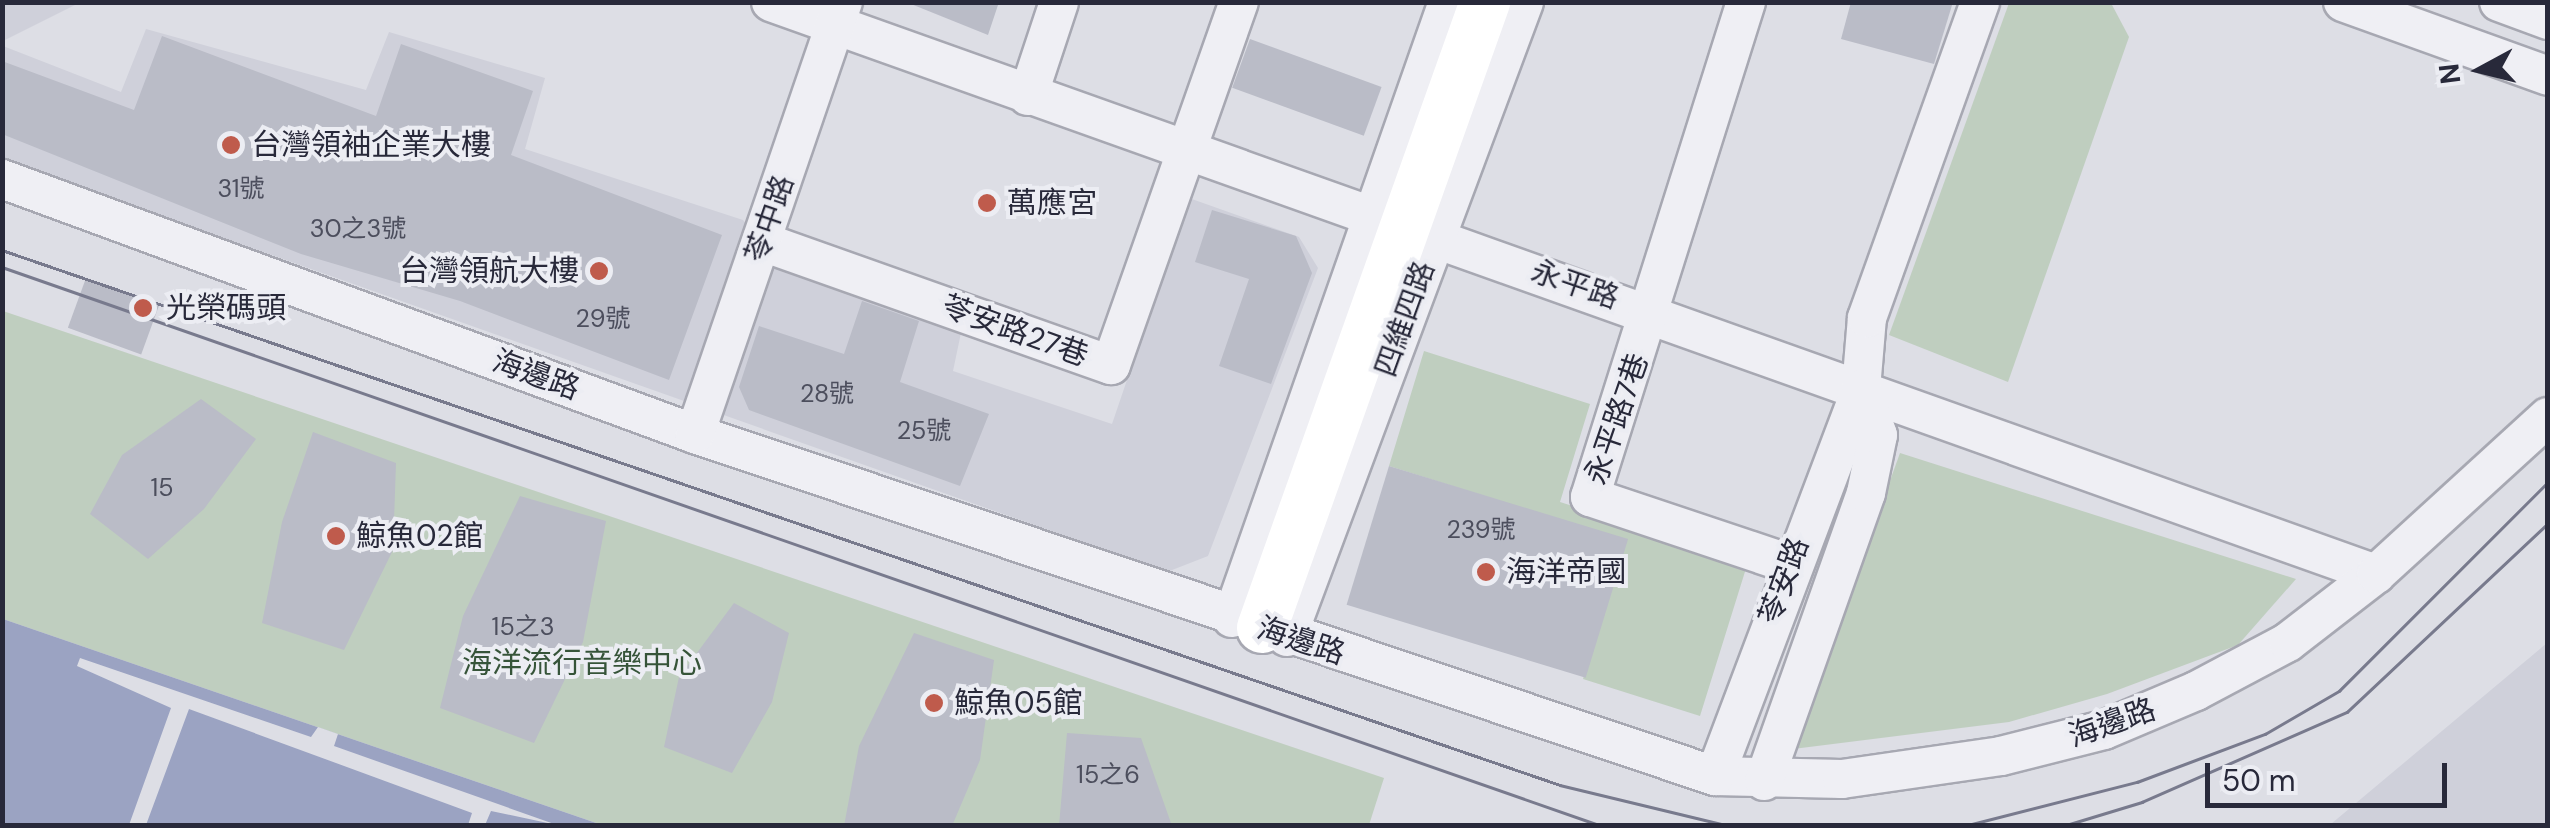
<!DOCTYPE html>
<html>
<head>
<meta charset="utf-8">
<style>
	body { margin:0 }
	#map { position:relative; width:2550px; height:828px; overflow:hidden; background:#dddee5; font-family:"DM Sans","Noto Sans TC",sans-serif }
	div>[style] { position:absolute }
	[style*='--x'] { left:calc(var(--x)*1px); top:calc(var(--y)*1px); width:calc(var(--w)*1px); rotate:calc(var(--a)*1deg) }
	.built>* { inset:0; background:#cfd0da }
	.green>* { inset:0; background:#bfcebf }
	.water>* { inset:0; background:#9ba3c2 }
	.pier>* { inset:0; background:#dddee5 }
	.building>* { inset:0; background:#babcc7; transform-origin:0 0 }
	.roads { filter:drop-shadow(2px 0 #a7a8b2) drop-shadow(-2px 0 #a7a8b2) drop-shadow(0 2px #a7a8b2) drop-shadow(0 -2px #a7a8b2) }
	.minor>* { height:38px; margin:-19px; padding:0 19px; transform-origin:19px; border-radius:19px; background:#efeff4 }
	.major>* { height:50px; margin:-25px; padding:0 25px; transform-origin:25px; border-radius:25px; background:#fff }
	.tram>* { height:2.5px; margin:-1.25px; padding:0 1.25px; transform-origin:1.25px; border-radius:1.25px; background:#787a8d }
	.dots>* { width:28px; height:28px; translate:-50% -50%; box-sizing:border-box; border:5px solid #ecedf3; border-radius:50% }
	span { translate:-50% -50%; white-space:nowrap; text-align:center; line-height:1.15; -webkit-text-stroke:8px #ecedf3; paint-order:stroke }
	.number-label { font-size:25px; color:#4c4e5d }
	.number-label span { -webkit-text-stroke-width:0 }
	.poi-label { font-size:30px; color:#28293a }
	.left { translate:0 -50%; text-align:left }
	.right { translate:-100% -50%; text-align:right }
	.street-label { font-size:30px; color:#28293a }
	.park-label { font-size:30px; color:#365439 }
	.frame { position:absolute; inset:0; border:5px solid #28293a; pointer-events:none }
	.north { position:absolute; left:2430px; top:20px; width:100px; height:100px; -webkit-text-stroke:8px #ecedf3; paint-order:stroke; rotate:263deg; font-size:28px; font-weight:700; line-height:40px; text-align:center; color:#28293a }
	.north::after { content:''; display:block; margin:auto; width:35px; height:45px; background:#28293a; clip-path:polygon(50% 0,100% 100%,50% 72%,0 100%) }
	.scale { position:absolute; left:2205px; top:763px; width:242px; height:45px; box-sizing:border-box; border:5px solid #28293a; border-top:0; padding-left:12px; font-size:30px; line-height:35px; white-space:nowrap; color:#28293a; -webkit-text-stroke:8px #ecedf3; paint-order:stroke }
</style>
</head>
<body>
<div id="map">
	<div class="built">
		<div style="clip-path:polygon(3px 2px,79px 2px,79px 3px,3px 41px)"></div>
		<div style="clip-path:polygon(146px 29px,366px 90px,389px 32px,545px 78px,525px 149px,743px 220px,783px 268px,962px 328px,953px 371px,1112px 424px,1189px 198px,1299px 237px,1318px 268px,1208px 556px,1167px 572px,3px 160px,3px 46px,121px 92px)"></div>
		<div style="clip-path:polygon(2547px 643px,2547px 825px,2324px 825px,2331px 824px)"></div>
	</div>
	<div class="green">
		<div style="clip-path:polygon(2009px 3px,2111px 3px,2129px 37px,2008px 382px,1889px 335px)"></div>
		<div style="clip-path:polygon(3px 311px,1384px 778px,1369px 825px,602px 825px,3px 619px)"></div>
		<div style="clip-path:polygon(1424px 351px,1590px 404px,1560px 502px,1748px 562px,1700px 716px,1583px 679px,1626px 541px,1389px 466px)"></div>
		<div style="clip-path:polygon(1900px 453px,2296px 579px,2238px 645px,2107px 694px,2009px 722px,1793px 749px)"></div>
	</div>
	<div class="water">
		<div style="clip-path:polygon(3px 619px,602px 825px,3px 826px)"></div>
	</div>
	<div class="pier">
		<div style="clip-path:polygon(80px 658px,311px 737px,318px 727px,338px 734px,334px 746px,557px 825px,491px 811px,485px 825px,468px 825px,472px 813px,189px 709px,146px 825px,129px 825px,171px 708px,77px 666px)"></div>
	</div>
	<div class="building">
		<div style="clip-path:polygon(906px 2px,999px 2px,988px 35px)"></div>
		<div style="clip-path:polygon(1851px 2px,1953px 2px,1934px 64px,1841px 39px)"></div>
		<div style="clip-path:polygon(162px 36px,376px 116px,401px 44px,533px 91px,511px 155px,722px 235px,669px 380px,460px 301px,301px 254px,2px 134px,2px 61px,134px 110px)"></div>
		<div style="left:1250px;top:39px;width:140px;height:52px;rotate:20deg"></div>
		<div style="clip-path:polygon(1212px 210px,1296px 236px,1312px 273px,1271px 384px,1219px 366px,1249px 279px,1195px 262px)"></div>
		<div style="left:86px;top:278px;width:78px;height:53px;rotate:20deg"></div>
		<div style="clip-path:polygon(862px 301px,919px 321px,900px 382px,989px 414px,960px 486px,749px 410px,739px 387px,759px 326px,844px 354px)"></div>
		<div style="clip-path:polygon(201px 399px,256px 439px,204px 509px,148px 559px,90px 514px,122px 455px)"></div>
		<div style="clip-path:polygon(313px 432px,396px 463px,393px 550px,344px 650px,262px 623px,282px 522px)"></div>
		<div style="left:1389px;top:466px;width:250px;height:145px;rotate:17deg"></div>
		<div style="clip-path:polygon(520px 496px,606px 521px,583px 642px,534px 743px,440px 708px,463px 616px)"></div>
		<div style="clip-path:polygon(734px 603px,789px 633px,772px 702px,732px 773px,664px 747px,679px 677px)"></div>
		<div style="clip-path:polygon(914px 633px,994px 660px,980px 760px,952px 826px,844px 826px,859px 746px)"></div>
		<div style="clip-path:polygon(1067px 733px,1141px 738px,1172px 826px,1059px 826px)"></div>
	</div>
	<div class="roads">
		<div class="minor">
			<div style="--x:771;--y:2;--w:1704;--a:19.62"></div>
			<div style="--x:1746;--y:2;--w:519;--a:107.49"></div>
			<div style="--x:1590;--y:497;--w:211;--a:18.5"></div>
			<div style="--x:2343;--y:2;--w:218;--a:19.8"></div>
			<div style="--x:2499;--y:2;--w:52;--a:20.2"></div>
			<div style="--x:1028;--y:96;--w:99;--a:-71.7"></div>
			<div style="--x:2;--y:179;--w:738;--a:20.2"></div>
			<div style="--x:695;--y:434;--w:1076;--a:18.54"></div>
			<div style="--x:1715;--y:776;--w:127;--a:1.4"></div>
			<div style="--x:1842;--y:779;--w:161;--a:-8.2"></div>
			<div style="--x:2001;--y:756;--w:106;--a:-14.2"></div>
			<div style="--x:2104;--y:730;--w:100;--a:-23"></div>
			<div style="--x:2196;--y:691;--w:104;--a:-28"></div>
			<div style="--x:2288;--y:642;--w:111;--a:-37.7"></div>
			<div style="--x:2376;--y:574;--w:233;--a:-42.4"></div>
			<div style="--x:763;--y:242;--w:369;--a:19.5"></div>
			<div style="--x:1111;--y:365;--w:385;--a:-70.6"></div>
			<div style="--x:695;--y:434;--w:457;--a:-71.1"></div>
			<div style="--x:1232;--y:618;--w:653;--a:-70.68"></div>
			<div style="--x:1287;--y:637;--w:678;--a:-69.53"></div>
			<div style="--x:1715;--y:776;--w:414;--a:-69.3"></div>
			<div style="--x:1861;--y:389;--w:71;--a:-85.2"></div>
			<div style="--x:1867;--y:318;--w:336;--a:-70.3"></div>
			<div style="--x:1764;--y:781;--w:306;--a:-70.5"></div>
			<div style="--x:1866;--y:493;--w:59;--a:-78.3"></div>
			<div style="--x:1878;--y:435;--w:49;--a:-110.3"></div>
		</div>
		<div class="major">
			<div style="--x:1262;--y:628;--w:665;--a:-70.39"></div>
		</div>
	</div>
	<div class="tram">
		<div style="--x:2;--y:250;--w:1647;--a:18.95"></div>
		<div style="--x:1560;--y:785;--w:175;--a:13.6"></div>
		<div style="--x:2;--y:267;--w:1695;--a:19.26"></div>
		<div style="--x:1964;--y:826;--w:179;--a:-14.3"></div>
		<div style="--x:2137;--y:782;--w:137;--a:-20.6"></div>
		<div style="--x:2265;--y:734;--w:86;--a:-30.2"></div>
		<div style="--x:2339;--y:691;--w:296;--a:-45"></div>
		<div style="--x:2063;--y:826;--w:83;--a:-16.9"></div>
		<div style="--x:2142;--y:802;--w:224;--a:-23.7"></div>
		<div style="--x:2347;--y:712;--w:276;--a:-43.2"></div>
	</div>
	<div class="dots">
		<div style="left:231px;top:145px;background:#bf5b4c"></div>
		<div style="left:987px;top:203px;background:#bf5b4c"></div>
		<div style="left:599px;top:271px;background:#bf5b4c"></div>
		<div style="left:143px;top:308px;background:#bf5b4c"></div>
		<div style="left:336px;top:536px;background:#bf5b4c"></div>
		<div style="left:1486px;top:572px;background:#bf5b4c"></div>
		<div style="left:934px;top:703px;background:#bf5b4c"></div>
	</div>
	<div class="number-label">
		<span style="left:241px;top:189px">31號</span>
		<span style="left:358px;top:229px">30之3號</span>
		<span style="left:603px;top:319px">29號</span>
		<span style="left:827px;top:394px">28號</span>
		<span style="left:924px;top:431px">25號</span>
		<span style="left:162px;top:488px">15</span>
		<span style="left:1481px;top:530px">239號</span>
		<span style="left:523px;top:627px">15之3</span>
		<span style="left:1108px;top:775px">15之6</span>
	</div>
	<div class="poi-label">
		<span class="left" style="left:251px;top:145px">台灣領袖企業大樓</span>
		<span class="left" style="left:1007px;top:203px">萬應宮</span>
		<span class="right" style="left:579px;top:271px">台灣領航大樓</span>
		<span class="left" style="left:166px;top:308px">光榮碼頭</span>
		<span class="left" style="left:356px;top:536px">鯨魚02館</span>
		<span class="left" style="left:1506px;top:572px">海洋帝國</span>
		<span class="left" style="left:954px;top:703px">鯨魚05館</span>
	</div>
	<div class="street-label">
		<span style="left:770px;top:219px;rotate:-71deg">苓中路</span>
		<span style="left:1575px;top:285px;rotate:19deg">永平路</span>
		<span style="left:1405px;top:319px;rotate:-70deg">四維四路</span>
		<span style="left:1015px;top:331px;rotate:20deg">苓安路27巷</span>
		<span style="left:536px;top:375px;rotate:20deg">海邊路</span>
		<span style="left:1617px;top:419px;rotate:-71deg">永平路7巷</span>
		<span style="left:1784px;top:581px;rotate:-70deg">苓安路</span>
		<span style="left:1301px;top:641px;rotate:18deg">海邊路</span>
		<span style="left:2112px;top:723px;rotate:-19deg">海邊路</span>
	</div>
	<div class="park-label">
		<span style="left:582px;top:663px">海洋流行音樂中心</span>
	</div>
	<div class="frame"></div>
	<div class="north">N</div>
	<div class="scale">50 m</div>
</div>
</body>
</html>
